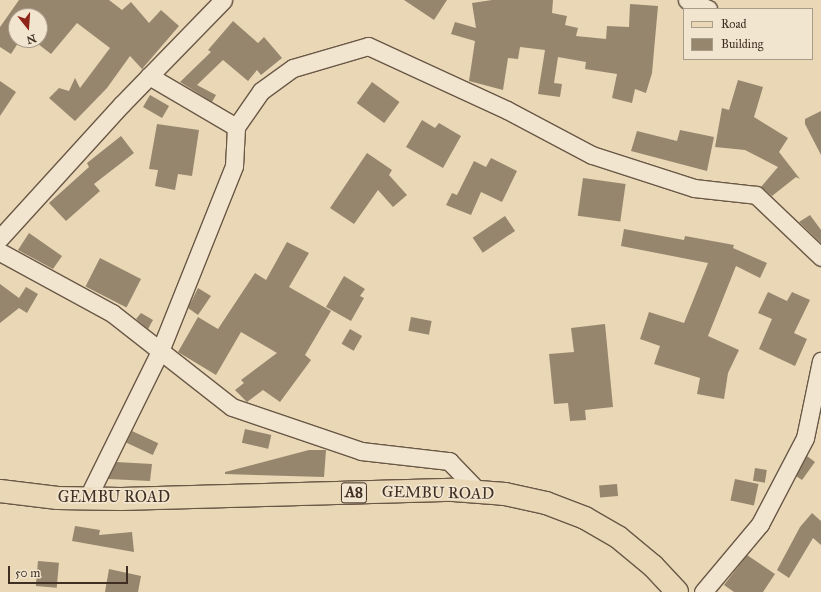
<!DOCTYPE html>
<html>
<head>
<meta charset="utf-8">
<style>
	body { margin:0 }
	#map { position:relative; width:821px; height:592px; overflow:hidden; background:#e9d7b5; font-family:"IM FELL Great Primer",serif }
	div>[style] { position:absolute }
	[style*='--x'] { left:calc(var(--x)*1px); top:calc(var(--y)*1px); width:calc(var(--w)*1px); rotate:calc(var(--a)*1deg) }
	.building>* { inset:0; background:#97866e; transform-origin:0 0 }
	.roads { filter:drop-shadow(1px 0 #6a5847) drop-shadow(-1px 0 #6a5847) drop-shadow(0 1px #6a5847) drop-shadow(0 -1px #6a5847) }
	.minor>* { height:17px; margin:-8.5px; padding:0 8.5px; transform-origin:8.5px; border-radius:8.5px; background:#f1e5cf }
	.primary>* { height:22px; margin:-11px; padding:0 11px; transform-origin:11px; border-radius:11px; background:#e9d7b5 }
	span { translate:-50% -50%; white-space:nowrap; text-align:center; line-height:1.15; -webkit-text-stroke:3.5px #f1e5cf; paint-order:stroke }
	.shield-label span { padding:1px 3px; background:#f1e5cf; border:1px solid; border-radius:3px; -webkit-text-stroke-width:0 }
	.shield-label { font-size:15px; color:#3f2e22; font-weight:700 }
	.street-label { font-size:16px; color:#3f2e22 }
	.legend { position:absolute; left:683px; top:8px; width:130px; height:52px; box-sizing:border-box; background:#f1e5cf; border:1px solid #aa9c8a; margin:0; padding:5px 7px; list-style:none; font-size:12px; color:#3f2e22 }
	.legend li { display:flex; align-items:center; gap:8px; height:20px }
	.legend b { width:20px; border:1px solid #aa9c8a }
	.north { position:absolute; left:8px; top:8px; width:40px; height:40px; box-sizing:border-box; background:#f1e5cf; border:1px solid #aa9c8a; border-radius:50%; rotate:163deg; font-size:11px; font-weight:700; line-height:16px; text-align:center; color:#3f2e22 }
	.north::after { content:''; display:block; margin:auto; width:14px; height:18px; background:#8f2418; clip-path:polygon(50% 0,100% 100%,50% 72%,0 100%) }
	.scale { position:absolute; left:8px; top:566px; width:120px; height:18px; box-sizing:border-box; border:2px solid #3f2e22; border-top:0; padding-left:5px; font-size:12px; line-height:14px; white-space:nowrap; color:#3f2e22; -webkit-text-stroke:3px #f1e5cf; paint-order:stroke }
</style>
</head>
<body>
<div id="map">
	<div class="building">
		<div style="clip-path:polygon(19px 0,109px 0,122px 10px,131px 2px,149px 23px,161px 10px,179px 26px,142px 69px,130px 56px,107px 88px,75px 121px,49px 98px,59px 88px,69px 91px,75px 78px,80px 88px,110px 48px,77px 23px,51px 54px,33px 40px,40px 40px,40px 16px,16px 16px,16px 40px,20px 40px,11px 54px,0 47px,0 27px)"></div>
		<div style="clip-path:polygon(404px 0,447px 0,434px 20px)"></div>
		<div style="clip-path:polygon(492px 0,553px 0,552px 13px,567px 16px,565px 25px,578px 28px,576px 36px,606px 39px,607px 26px,629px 27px,630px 4px,658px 6px,652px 73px,646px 93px,635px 89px,632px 103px,612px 98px,617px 74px,585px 69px,586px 62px,558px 57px,554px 83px,562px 84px,560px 97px,538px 94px,545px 50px,520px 47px,518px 59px,508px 58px,503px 90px,469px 81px,475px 41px,451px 34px,455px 22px,476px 28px,472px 3px)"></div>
		<div style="clip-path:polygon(233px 21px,258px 43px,264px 37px,282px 58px,261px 75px,257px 70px,248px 81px,223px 60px,197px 85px,216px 95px,212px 102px,180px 82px,211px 52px,208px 50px)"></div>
		<div style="clip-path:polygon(738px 80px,763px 87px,754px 117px,788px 138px,779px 152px,800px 179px,796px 177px,772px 196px,761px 187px,778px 167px,745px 150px,715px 147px,722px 108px,729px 110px)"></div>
		<div style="clip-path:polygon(0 81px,16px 92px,0 116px)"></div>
		<div style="left:372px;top:82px;width:34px;height:26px;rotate:36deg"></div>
		<div style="left:150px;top:95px;width:22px;height:14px;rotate:30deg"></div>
		<div style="clip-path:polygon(821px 111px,821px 155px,805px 124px,805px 119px)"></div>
		<div style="clip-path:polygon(422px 120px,435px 128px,439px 123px,461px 136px,443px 168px,406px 147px)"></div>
		<div style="clip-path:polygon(157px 124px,199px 130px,192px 176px,178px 174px,175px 190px,155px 186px,158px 170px,149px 169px)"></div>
		<div style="clip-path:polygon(680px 130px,714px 137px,707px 171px,631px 151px,637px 131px,677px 141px)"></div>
		<div style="clip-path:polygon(121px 136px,134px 153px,94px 184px,100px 191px,66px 221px,49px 203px,89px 167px,87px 163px)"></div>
		<div style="clip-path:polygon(367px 153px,392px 170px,389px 175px,407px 195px,393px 207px,378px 190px,354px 224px,330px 208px)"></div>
		<div style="clip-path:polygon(491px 158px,517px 171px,502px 202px,481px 192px,471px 215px,446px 205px,452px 193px,457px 195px,474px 161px,486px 167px)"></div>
		<div style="left:583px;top:178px;width:43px;height:38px;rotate:8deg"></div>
		<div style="clip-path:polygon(810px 215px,821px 230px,821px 243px,799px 222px)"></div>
		<div style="left:505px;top:216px;width:18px;height:39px;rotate:56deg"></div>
		<div style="clip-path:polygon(624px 229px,684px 240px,685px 236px,734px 245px,733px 248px,767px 263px,760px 278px,736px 266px,708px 336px,739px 350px,728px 373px,724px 399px,697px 394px,700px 378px,654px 364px,660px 346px,640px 339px,649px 312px,684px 323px,708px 263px,621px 246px)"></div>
		<div style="clip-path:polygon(29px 233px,62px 256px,53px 269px,18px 250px)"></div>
		<div style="clip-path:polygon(287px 242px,309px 253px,289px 287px,331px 311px,305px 355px,311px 360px,280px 402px,263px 390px,247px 402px,235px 390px,244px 383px,241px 380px,277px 353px,241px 332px,216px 375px,178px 352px,198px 317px,218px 329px,255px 273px,266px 280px)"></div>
		<div style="left:100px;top:258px;width:46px;height:32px;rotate:27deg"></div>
		<div style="clip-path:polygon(344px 276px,365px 289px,360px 296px,364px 298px,351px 321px,326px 307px)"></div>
		<div style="clip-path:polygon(0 284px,19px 298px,26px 287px,38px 294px,27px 313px,19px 308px,0 323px)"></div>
		<div style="clip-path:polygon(198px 288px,211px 296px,198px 315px,188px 308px)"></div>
		<div style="clip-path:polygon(768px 292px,787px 301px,792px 292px,810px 300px,794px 333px,807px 339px,795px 366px,759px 349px,772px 319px,758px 313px)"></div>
		<div style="clip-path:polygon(141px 313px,153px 320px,148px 329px,136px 319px)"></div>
		<div style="left:411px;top:317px;width:21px;height:14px;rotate:11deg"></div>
		<div style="clip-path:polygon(605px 324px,613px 407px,585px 410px,586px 420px,570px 421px,568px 403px,554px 404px,549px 354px,574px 352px,571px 328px)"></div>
		<div style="left:350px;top:329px;width:14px;height:17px;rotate:30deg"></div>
		<div style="left:245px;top:429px;width:27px;height:14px;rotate:13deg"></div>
		<div style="left:132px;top:431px;width:29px;height:13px;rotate:25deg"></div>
		<div style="clip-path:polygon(309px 450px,326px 450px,324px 477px,225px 474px,225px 472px)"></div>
		<div style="clip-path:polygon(807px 456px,815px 462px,802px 480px,796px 476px)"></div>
		<div style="clip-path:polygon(116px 462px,152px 464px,150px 481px,108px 479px)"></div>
		<div style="left:755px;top:468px;width:12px;height:13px;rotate:9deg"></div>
		<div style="left:735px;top:479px;width:24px;height:22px;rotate:12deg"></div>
		<div style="left:617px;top:484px;width:12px;height:18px;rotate:85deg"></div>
		<div style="clip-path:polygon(812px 513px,821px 521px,821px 545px,813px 538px,789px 578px,777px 570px,800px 527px)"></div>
		<div style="clip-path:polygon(75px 526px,100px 530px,99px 535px,132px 532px,134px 552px,72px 541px)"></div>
		<div style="clip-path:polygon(747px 555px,775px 574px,763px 592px,734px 592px,724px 585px)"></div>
		<div style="left:38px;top:561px;width:21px;height:25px;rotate:5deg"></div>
		<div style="clip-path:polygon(109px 569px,141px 576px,138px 592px,105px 592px)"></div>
	</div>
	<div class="roads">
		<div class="minor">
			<div style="--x:687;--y:0;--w:23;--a:23"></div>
			<div style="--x:149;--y:76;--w:101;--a:30.4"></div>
			<div style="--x:0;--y:238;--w:181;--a:-47.7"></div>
			<div style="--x:122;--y:104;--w:145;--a:-45.8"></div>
			<div style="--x:0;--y:252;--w:128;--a:28.6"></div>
			<div style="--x:112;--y:313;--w:152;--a:38.1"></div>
			<div style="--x:232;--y:407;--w:136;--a:18.8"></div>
			<div style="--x:361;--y:451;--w:89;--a:6.5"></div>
			<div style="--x:449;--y:461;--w:43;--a:45.9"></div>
			<div style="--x:87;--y:499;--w:165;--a:-63.7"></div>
			<div style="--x:160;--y:351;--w:199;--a:-68.2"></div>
			<div style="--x:234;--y:166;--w:39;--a:-87"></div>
			<div style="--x:236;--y:127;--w:44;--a:-55.2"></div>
			<div style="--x:261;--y:91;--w:39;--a:-36"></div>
			<div style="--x:293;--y:68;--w:78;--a:-16.3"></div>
			<div style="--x:368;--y:46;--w:153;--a:24.7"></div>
			<div style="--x:507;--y:110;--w:96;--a:27.9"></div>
			<div style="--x:592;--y:155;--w:107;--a:17.9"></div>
			<div style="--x:694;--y:188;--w:62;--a:6.4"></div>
			<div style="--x:756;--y:195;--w:90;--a:43.6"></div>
			<div style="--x:703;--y:592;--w:89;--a:-50"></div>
			<div style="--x:760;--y:524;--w:97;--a:-62.4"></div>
			<div style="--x:805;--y:438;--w:79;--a:-78.3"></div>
		</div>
		<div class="primary">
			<div style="--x:0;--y:491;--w:58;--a:6.9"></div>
			<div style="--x:58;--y:498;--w:63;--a:0.9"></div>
			<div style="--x:121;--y:499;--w:332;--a:-1.6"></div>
			<div style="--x:453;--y:490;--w:52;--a:4.4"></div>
			<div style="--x:505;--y:494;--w:42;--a:12.4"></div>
			<div style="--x:546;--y:503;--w:42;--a:21"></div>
			<div style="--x:585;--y:518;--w:38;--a:30"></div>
			<div style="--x:618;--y:537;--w:45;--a:39.6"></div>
			<div style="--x:653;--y:566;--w:35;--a:47"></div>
		</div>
	</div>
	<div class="shield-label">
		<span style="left:354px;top:493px">A8</span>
	</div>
	<div class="street-label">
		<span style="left:438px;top:493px;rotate:1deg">GEMBU ROAD</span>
		<span style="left:114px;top:497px">GEMBU ROAD</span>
	</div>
	<ul class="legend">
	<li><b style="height:5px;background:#e9d7b5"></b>Road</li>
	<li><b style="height:11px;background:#97866e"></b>Building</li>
	</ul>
	<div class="north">N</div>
	<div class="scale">50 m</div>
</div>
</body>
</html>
